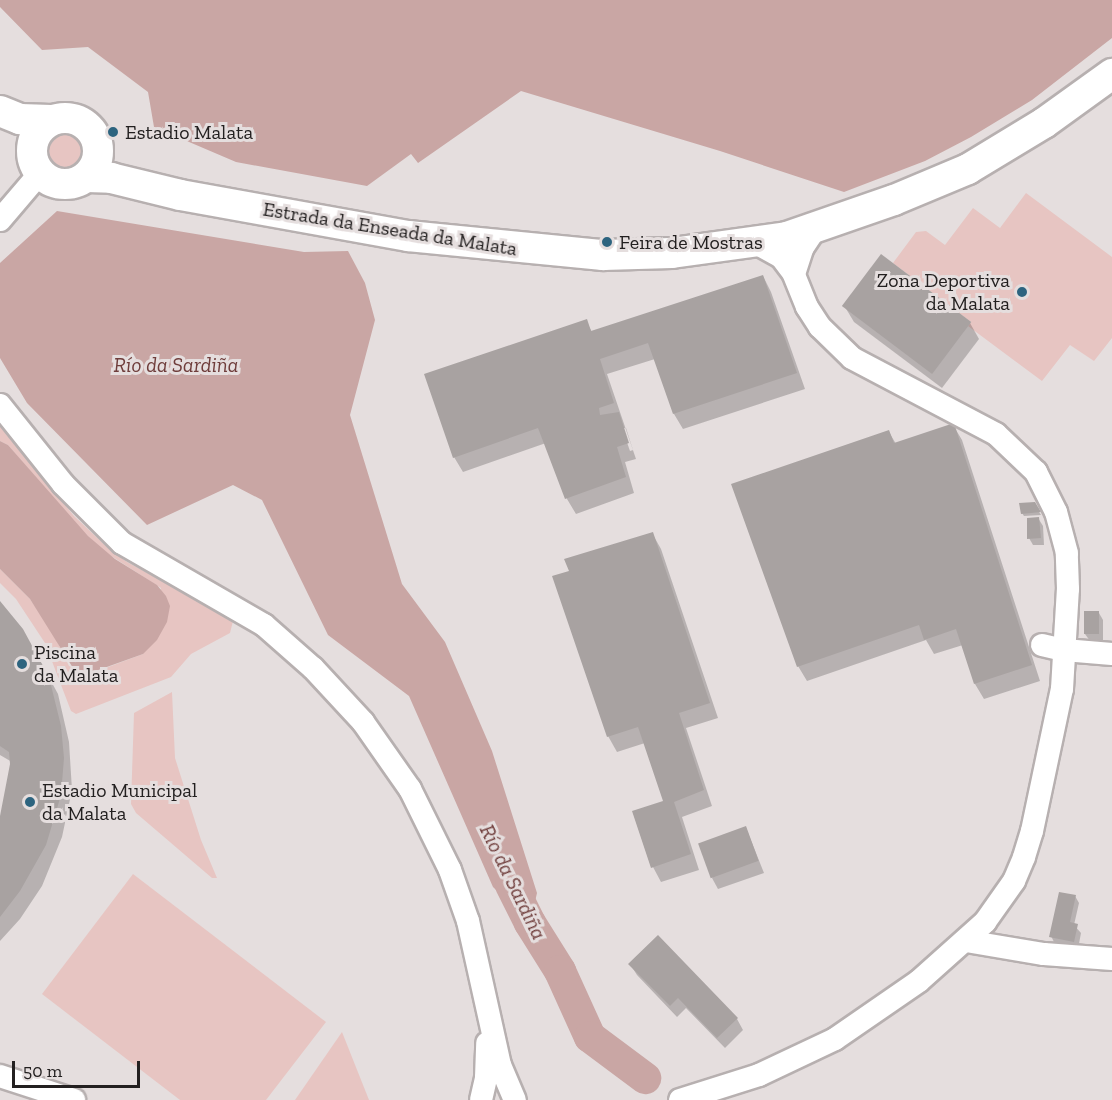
<!DOCTYPE html>
<html>
<head>
<meta charset="utf-8">
<style>
	body { margin:0 }
	#map { position:relative; width:1112px; height:1100px; overflow:hidden; background:#e5dede; font-family:"Zilla Slab",serif }
	div>[style] { position:absolute }
	[style*='--x'] { left:calc(var(--x)*1px); top:calc(var(--y)*1px); width:calc(var(--w)*1px); rotate:calc(var(--a)*1deg) }
	.green>* { inset:0; background:#e7c5c2 }
	.round { border-radius:50% }
	.water>* { inset:0; background:#c9a6a4 }
	.shadow>* { inset:0; background:#0003 }
	.river>* { height:32px; margin:-16px; padding:0 16px; transform-origin:16px; border-radius:16px; background:#c9a6a4 }
	.building>* { inset:0; background:#a8a2a1; transform-origin:0 0 }
	.roads { filter:drop-shadow(2px 0 #b7b0b0) drop-shadow(-2px 0 #b7b0b0) drop-shadow(0 2px #b7b0b0) drop-shadow(0 -2px #b7b0b0) }
	.minor>* { height:22px; margin:-11px; padding:0 11px; transform-origin:11px; border-radius:11px; background:#fff }
	.major>* { height:30px; margin:-15px; padding:0 15px; transform-origin:15px; border-radius:15px; background:#fff }
	.major>.ring { margin:-15px; padding:0; box-sizing:content-box; background:none; border:30px solid #fff; border-radius:50% }
	.dots>* { width:16px; height:16px; translate:-50% -50%; box-sizing:border-box; border:3px solid #e5dede; border-radius:50% }
	span { translate:-50% -50%; white-space:nowrap; text-align:center; line-height:1.15; -webkit-text-stroke:6px #e5dede; paint-order:stroke }
	.poi-label { font-size:20px; color:#232020 }
	.left { translate:0 -50%; text-align:left }
	.right { translate:-100% -50%; text-align:right }
	.street-label { font-size:20px; color:#232020 }
	.water-label { font-size:21px; color:#6f3d3b; font-style:italic }
	.scale { position:absolute; left:12px; top:1061px; width:128px; height:27px; box-sizing:border-box; border:3px solid #232020; border-top:0; padding-left:8px; font-size:18px; line-height:21px; white-space:nowrap; color:#232020; -webkit-text-stroke:4px #e5dede; paint-order:stroke }
</style>
</head>
<body>
<div id="map">
	<div class="green">
		<div class="round" style="left:46px;top:131px;width:40px;height:40px"></div>
		<div style="clip-path:polygon(1026px 193px,1112px 257px,1112px 338px,1094px 361px,1070px 345px,1042px 381px,968px 326px,971px 322px,893px 263px,916px 232px,926px 231px,945px 245px,973px 208px,1000px 228px)"></div>
		<div style="clip-path:polygon(0 426px,74px 516px,109px 549px,127px 562px,227px 616px,233px 621px,230px 633px,191px 654px,171px 677px,76px 714px,71px 711px,45px 643px,16px 599px,0 583px,0 569px,30px 599px,52px 631px,69px 666px,85px 673px,95px 672px,143px 654px,161px 588px,105px 552px,75px 524px,8px 445px,0 441px)"></div>
		<div style="clip-path:polygon(172px 692px,175px 758px,201px 840px,217px 878px,212px 878px,136px 813px,131px 804px,134px 713px)"></div>
		<div style="clip-path:polygon(133px 874px,326px 1022px,266px 1100px,180px 1100px,42px 994px)"></div>
		<div style="clip-path:polygon(342px 1032px,369px 1100px,295px 1100px)"></div>
	</div>
	<div class="water">
		<div style="clip-path:polygon(0 0,1112px 0,1112px 38px,1032px 100px,971px 137px,925px 161px,844px 192px,720px 151px,521px 91px,418px 163px,411px 154px,367px 186px,236px 162px,154px 127px,148px 92px,88px 47px,42px 50px,0 7px)"></div>
		<div style="clip-path:polygon(57px 211px,304px 252px,348px 251px,365px 283px,375px 320px,350px 415px,402px 584px,445px 642px,492px 751px,537px 893px,530px 923px,493px 887px,409px 696px,328px 635px,262px 500px,233px 485px,147px 525px,27px 403px,0 358px,0 263px)"></div>
		<div style="clip-path:polygon(0 441px,8px 445px,88px 536px,115px 559px,157px 585px,166px 596px,170px 606px,167px 622px,157px 640px,143px 654px,90px 673px,73px 668px,30px 599px,0 569px)"></div>
	</div>
	<div class="shadow">
		<div style="clip-path:polygon(evenodd,763px 276px,771px 292px,805px 389px,683px 429px,674px 414px,655px 359px,607px 374px,636px 459px,625px 462px,634px 493px,576px 514px,567px 499px,546px 443px,463px 472px,454px 457px,586px 321px,592px 332px,763px 276px,622px 428px,626px 428px,633px 450px,630px 451px,622px 428px)"></div>
		<div style="clip-path:polygon(845px 307px,970px 323px,979px 339px,942px 388px,854px 322px)"></div>
		<div style="clip-path:polygon(953px 425px,962px 440px,1040px 681px,984px 699px,975px 684px,963px 645px,934px 654px,926px 640px,807px 681px,798px 666px,889px 432px,896px 444px)"></div>
		<div style="clip-path:polygon(1034px 504px,1041px 515px,1024px 516px,1022px 513px)"></div>
		<div style="clip-path:polygon(1038px 518px,1043px 526px,1044px 545px,1033px 545px,1029px 538px)"></div>
		<div style="clip-path:polygon(652px 533px,661px 549px,718px 718px,686px 728px,712px 806px,682px 817px,699px 870px,661px 882px,653px 867px,665px 802px,645px 743px,617px 752px,608px 736px,571px 572px)"></div>
		<div style="clip-path:polygon(0 604px,32px 646px,58px 694px,69px 742px,72px 790px,62px 837px,42px 886px,20px 919px,0 941px,0 820px,12px 762px,0 755px)"></div>
		<div style="clip-path:polygon(1099px 613px,1103px 620px,1103px 641px,1090px 641px,1085px 634px)"></div>
		<div style="clip-path:polygon(746px 828px,764px 873px,718px 889px,712px 878px)"></div>
		<div style="clip-path:polygon(1075px 896px,1079px 903px,1074px 925px,1081px 933px,1078px 949px,1055px 944px,1051px 936px)"></div>
		<div style="clip-path:polygon(630px 964px,737px 1019px,743px 1030px,725px 1048px,686px 1008px,677px 1017px,637px 975px)"></div>
	</div>
	<div class="river">
		<div style="--x:511;--y:885;--w:42;--a:63.4"></div>
		<div style="--x:530;--y:923;--w:57;--a:58"></div>
		<div style="--x:560;--y:971;--w:72;--a:65.6"></div>
		<div style="--x:590;--y:1037;--w:69;--a:36.7"></div>
	</div>
	<div class="building">
		<div style="left:881px;top:254px;width:113px;height:65px;rotate:37deg"></div>
		<div style="clip-path:polygon(763px 275px,797px 373px,673px 414px,648px 343px,600px 359px,614px 403px,599px 408px,600px 415px,619px 412px,629px 443px,617px 447px,626px 477px,565px 499px,538px 428px,453px 458px,424px 374px,587px 319px,591px 331px)"></div>
		<div style="clip-path:polygon(954px 423px,1032px 665px,974px 684px,956px 629px,924px 640px,919px 625px,797px 667px,731px 484px,889px 430px,894px 443px)"></div>
		<div style="clip-path:polygon(1035px 502px,1041px 512px,1021px 514px,1019px 503px)"></div>
		<div style="clip-path:polygon(1039px 517px,1041px 538px,1027px 539px,1027px 518px)"></div>
		<div style="clip-path:polygon(653px 532px,710px 703px,679px 713px,704px 790px,674px 802px,691px 854px,651px 868px,632px 811px,663px 801px,638px 727px,607px 737px,552px 576px,569px 571px,564px 559px)"></div>
		<div style="clip-path:polygon(0 601px,23px 629px,49px 677px,61px 726px,64px 758px,61px 795px,46px 845px,20px 891px,0 917px,0 816px,10px 764px,9px 752px,0 746px)"></div>
		<div style="left:1084px;top:611px;width:15px;height:23px"></div>
		<div style="left:746px;top:826px;width:37px;height:51px;rotate:70deg"></div>
		<div style="clip-path:polygon(1059px 892px,1076px 895px,1070px 922px,1078px 924px,1074px 942px,1049px 937px)"></div>
		<div style="clip-path:polygon(658px 935px,738px 1018px,717px 1038px,678px 998px,670px 1006px,628px 964px)"></div>
	</div>
	<div class="roads">
		<div class="minor">
			<div style="--x:0;--y:220;--w:62;--a:-49.6"></div>
			<div style="--x:794;--y:274;--w:28;--a:-72"></div>
			<div style="--x:803;--y:247;--w:23;--a:-56"></div>
			<div style="--x:0;--y:405;--w:101;--a:51.4"></div>
			<div style="--x:63;--y:484;--w:83;--a:45"></div>
			<div style="--x:122;--y:543;--w:164;--a:30"></div>
			<div style="--x:264;--y:625;--w:65;--a:41.3"></div>
			<div style="--x:313;--y:668;--w:74;--a:47.2"></div>
			<div style="--x:363;--y:722;--w:82;--a:55"></div>
			<div style="--x:410;--y:789;--w:90;--a:63.7"></div>
			<div style="--x:450;--y:870;--w:54;--a:70.6"></div>
			<div style="--x:468;--y:921;--w:148;--a:77.5"></div>
			<div style="--x:500;--y:1065;--w:38;--a:67"></div>
			<div style="--x:1042;--y:645;--w:23;--a:13"></div>
			<div style="--x:1064;--y:650;--w:48;--a:4.8"></div>
			<div style="--x:966;--y:941;--w:79;--a:9.5"></div>
			<div style="--x:1044;--y:954;--w:68;--a:4.2"></div>
			<div style="--x:0;--y:1076;--w:78;--a:18"></div>
			<div style="--x:481;--y:1100;--w:23;--a:-77"></div>
			<div style="--x:486;--y:1078;--w:35;--a:-88"></div>
			<div style="--x:680;--y:1100;--w:83;--a:-17.6"></div>
			<div style="--x:759;--y:1075;--w:84;--a:-25.3"></div>
			<div style="--x:835;--y:1039;--w:102;--a:-34.6"></div>
			<div style="--x:919;--y:981;--w:89;--a:-41.8"></div>
			<div style="--x:985;--y:922;--w:50;--a:-54.7"></div>
			<div style="--x:1014;--y:881;--w:26;--a:-67"></div>
			<div style="--x:1024;--y:857;--w:27;--a:-73"></div>
			<div style="--x:1032;--y:831;--w:145;--a:-78.1"></div>
			<div style="--x:1062;--y:689;--w:100;--a:-86.6"></div>
			<div style="--x:1068;--y:589;--w:36;--a:-92"></div>
			<div style="--x:1067;--y:553;--w:42;--a:-105"></div>
			<div style="--x:1056;--y:512;--w:45;--a:-116.6"></div>
			<div style="--x:1036;--y:472;--w:55;--a:-136.5"></div>
			<div style="--x:996;--y:434;--w:163;--a:-152.2"></div>
			<div style="--x:852;--y:358;--w:45;--a:-135.9"></div>
			<div style="--x:820;--y:327;--w:24;--a:-123"></div>
			<div style="--x:807;--y:307;--w:35;--a:-112"></div>
			<div style="--x:794;--y:274;--w:21;--a:-127"></div>
			<div style="--x:781;--y:257;--w:31;--a:-151"></div>
		</div>
		<div class="major">
			<div style="--x:0;--y:111;--w:22;--a:22"></div>
			<div style="--x:20;--y:119;--w:31;--a:2"></div>
			<div class="ring" style="left:32px;top:118px;width:36px;height:36px"></div>
			<div style="--x:87;--y:177;--w:24;--a:2"></div>
			<div style="--x:111;--y:178;--w:71;--a:13.8"></div>
			<div style="--x:180;--y:195;--w:232;--a:10.2"></div>
			<div style="--x:408;--y:236;--w:196;--a:5.6"></div>
			<div style="--x:603;--y:255;--w:69;--a:-1.7"></div>
			<div style="--x:672;--y:253;--w:116;--a:-7.9"></div>
			<div style="--x:787;--y:237;--w:113;--a:-19.1"></div>
			<div style="--x:894;--y:200;--w:80;--a:-22.7"></div>
			<div style="--x:968;--y:169;--w:89;--a:-31.2"></div>
			<div style="--x:1044;--y:123;--w:84;--a:-35.8"></div>
		</div>
	</div>
	<div class="dots">
		<div style="left:113px;top:132px;background:#2d647f"></div>
		<div style="left:607px;top:242px;background:#2d647f"></div>
		<div style="left:1022px;top:292px;background:#2d647f"></div>
		<div style="left:22px;top:664px;background:#2d647f"></div>
		<div style="left:30px;top:802px;background:#2d647f"></div>
	</div>
	<div class="poi-label">
		<span class="left" style="left:125px;top:132px">Estadio Malata</span>
		<span class="left" style="left:619px;top:242px">Feira de Mostras</span>
		<span class="right" style="left:1010px;top:292px">Zona Deportiva<br>da Malata</span>
		<span class="left" style="left:34px;top:664px">Piscina<br>da Malata</span>
		<span class="left" style="left:42px;top:802px">Estadio Municipal<br>da Malata</span>
	</div>
	<div class="street-label">
		<span style="left:390px;top:229px;rotate:9deg">Estrada da Enseada da Malata</span>
	</div>
	<div class="water-label">
		<span style="left:176px;top:365px">Río da Sardiña</span>
		<span style="left:513px;top:882px;rotate:64deg">Río da Sardiña</span>
	</div>
	<div class="scale">50 m</div>
</div>
</body>
</html>
